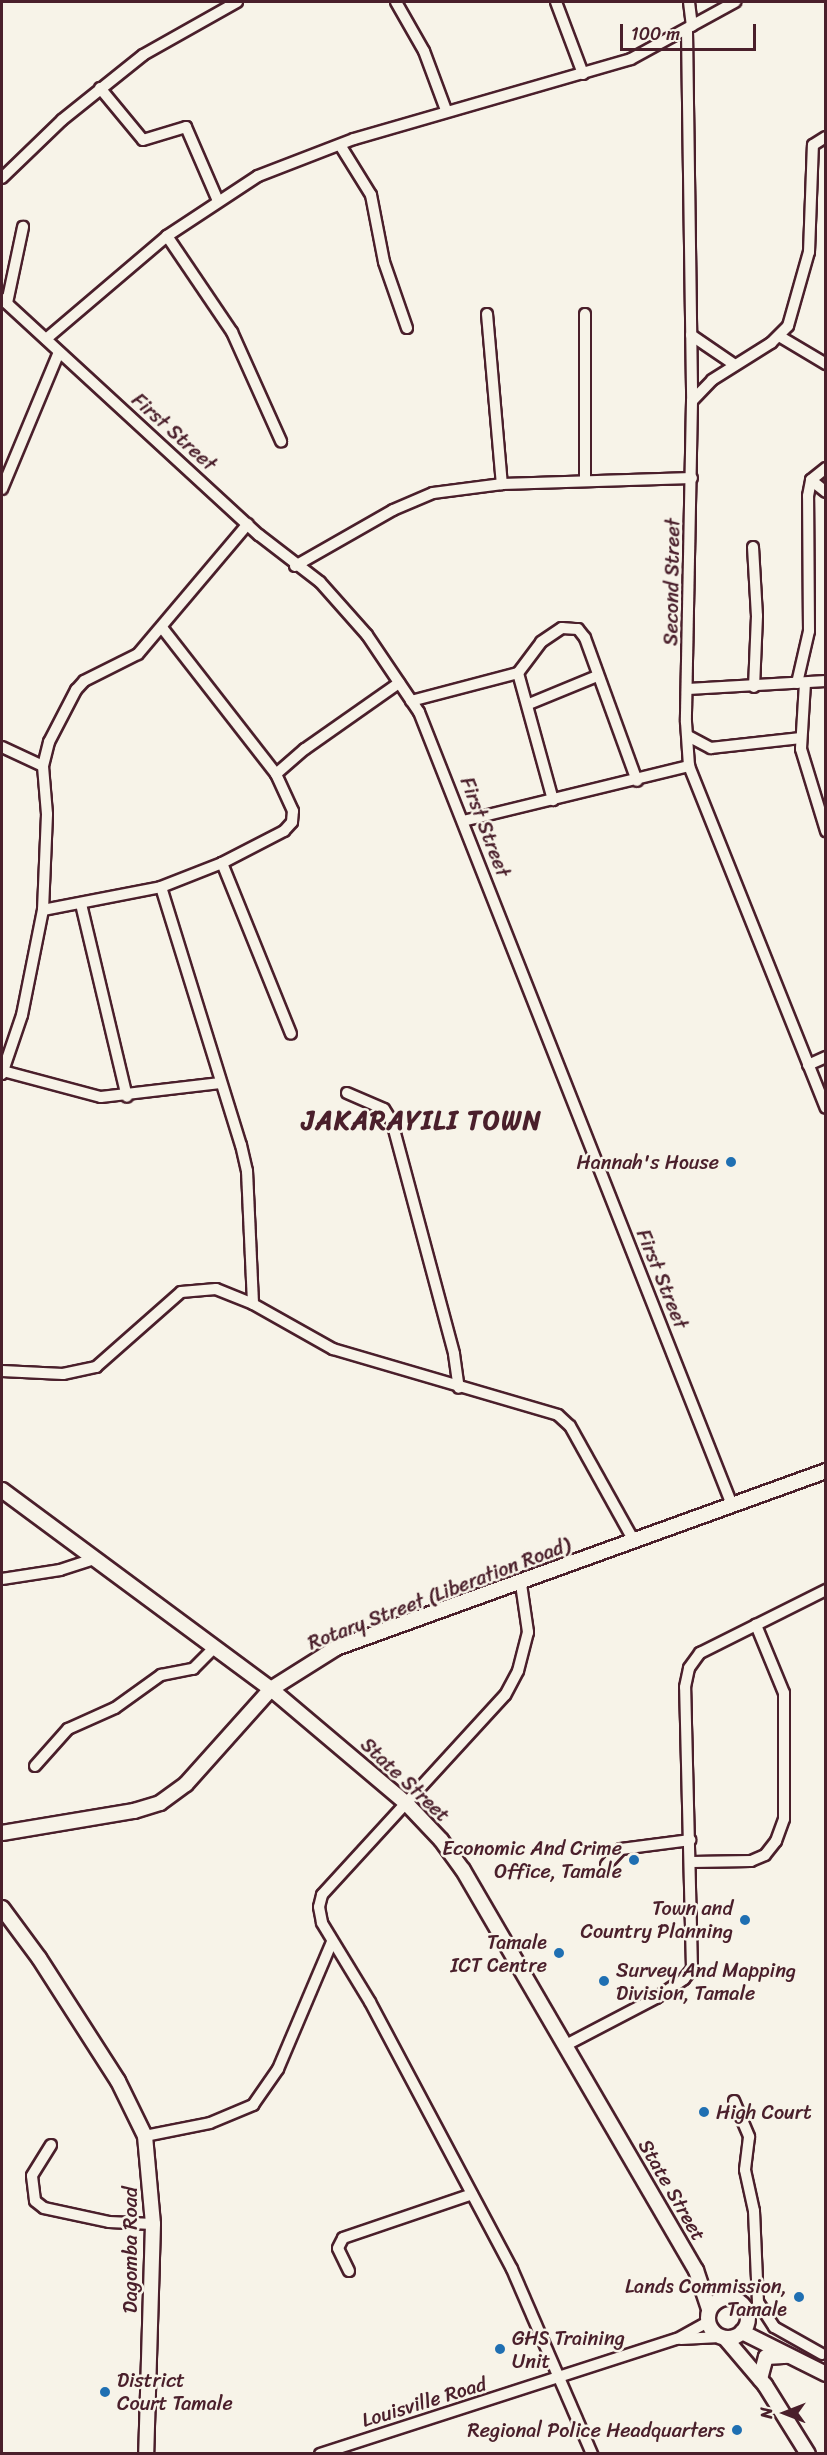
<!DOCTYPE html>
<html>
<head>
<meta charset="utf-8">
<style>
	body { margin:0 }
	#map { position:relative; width:827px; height:2455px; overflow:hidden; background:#f7f3e8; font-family:Sriracha,sans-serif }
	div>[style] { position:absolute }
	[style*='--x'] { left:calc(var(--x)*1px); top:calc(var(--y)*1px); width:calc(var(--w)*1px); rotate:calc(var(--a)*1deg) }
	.roads { filter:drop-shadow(2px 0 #4a1f2b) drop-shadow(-2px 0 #4a1f2b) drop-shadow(0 2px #4a1f2b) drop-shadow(0 -2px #4a1f2b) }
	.minor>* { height:10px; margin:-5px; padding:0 5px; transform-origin:5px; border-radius:5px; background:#f7f3e8 }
	.tertiary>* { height:14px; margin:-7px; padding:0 7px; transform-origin:7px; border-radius:7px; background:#f7f3e8 }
	.tertiary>.ring { margin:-7px; padding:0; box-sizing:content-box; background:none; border:14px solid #f7f3e8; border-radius:50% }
	.dots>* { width:16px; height:16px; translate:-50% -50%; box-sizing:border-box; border:3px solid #f7f3e8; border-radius:50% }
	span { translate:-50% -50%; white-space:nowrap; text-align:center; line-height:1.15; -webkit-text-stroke:5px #f7f3e8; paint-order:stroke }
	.street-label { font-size:20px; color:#4a1f2b }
	.poi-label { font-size:20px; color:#4a1f2b }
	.right { translate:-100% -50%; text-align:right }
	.left { translate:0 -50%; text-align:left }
	.district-label { font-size:26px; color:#4a1f2b; font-weight:700; letter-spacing:1.5px }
	.frame { position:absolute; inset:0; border:3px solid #4a1f2b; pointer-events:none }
	.north { position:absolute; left:755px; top:2383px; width:60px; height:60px; -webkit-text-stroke:4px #f7f3e8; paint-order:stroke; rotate:270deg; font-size:16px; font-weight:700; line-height:24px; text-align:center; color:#4a1f2b }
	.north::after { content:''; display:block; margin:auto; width:21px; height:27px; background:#4a1f2b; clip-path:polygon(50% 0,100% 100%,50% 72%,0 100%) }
	.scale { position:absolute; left:620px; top:24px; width:136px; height:27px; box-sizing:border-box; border:3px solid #4a1f2b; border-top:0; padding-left:8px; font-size:18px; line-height:21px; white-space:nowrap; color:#4a1f2b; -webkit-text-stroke:4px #f7f3e8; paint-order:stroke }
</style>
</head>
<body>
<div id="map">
	<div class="roads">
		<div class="minor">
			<div style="--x:396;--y:2;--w:56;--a:60.3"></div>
			<div style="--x:424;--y:51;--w:63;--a:69.6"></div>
			<div style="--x:556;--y:2;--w:77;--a:69.4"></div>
			<div style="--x:689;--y:2;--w:24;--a:83"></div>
			<div style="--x:687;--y:31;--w:370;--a:89.2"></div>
			<div style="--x:692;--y:401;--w:321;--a:91.1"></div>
			<div style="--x:686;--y:722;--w:44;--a:86.1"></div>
			<div style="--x:689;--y:766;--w:368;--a:68.2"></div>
			<div style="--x:100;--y:88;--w:67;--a:50.4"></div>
			<div style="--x:143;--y:140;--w:45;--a:-16.8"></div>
			<div style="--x:186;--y:127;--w:81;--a:66.6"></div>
			<div style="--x:340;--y:145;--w:59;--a:58.2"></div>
			<div style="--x:371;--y:195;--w:68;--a:79"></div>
			<div style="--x:384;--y:262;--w:70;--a:70.8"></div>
			<div style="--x:2;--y:178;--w:83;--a:-44"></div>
			<div style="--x:62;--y:120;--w:104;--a:-38.7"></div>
			<div style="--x:143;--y:55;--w:108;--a:-29.4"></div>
			<div style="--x:167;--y:236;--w:116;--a:55.9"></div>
			<div style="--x:232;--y:332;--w:120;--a:65.8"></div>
			<div style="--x:2;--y:299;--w:349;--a:42.6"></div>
			<div style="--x:259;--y:535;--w:77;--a:37.6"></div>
			<div style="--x:320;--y:582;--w:71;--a:48.4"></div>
			<div style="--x:367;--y:635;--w:93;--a:56"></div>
			<div style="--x:419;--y:712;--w:853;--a:68.46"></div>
			<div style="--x:7;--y:303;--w:78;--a:-78.1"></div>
			<div style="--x:487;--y:314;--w:171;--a:85"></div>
			<div style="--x:585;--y:314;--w:165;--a:90"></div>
			<div style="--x:691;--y:335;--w:53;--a:34.3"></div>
			<div style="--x:779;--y:336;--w:55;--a:30.8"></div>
			<div style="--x:46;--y:339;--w:159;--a:-40.4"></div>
			<div style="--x:167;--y:236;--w:109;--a:-33.4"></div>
			<div style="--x:258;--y:176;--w:103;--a:-21.1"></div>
			<div style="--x:354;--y:139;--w:288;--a:-16.1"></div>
			<div style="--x:631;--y:59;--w:119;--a:-28.7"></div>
			<div style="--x:692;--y:401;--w:29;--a:-46"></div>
			<div style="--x:712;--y:380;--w:70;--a:-32.1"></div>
			<div style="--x:771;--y:343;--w:24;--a:-45"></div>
			<div style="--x:788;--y:326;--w:77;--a:-74.2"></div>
			<div style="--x:809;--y:252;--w:107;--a:-87.9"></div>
			<div style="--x:813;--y:145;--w:15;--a:-32"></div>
			<div style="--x:811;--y:480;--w:19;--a:39"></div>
			<div style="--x:2;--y:489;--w:148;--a:-67.4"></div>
			<div style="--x:753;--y:547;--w:69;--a:86.7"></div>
			<div style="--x:757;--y:616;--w:71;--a:92.4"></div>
			<div style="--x:295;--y:566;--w:113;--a:-29.7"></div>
			<div style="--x:393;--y:510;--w:43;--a:-23"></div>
			<div style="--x:433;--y:493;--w:70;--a:-7.4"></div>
			<div style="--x:502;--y:484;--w:190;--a:-1.8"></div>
			<div style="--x:518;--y:673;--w:39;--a:-53"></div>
			<div style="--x:541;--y:642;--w:25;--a:-34"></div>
			<div style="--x:562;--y:628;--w:16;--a:4"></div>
			<div style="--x:578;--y:629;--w:11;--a:52"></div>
			<div style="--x:585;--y:638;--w:152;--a:70"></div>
			<div style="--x:797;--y:683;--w:53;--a:-77"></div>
			<div style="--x:809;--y:631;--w:135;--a:-90.4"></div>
			<div style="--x:808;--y:496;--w:16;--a:-79"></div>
			<div style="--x:811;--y:480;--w:19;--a:-39"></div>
			<div style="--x:805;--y:683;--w:66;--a:93.5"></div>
			<div style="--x:801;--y:749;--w:86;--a:73"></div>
			<div style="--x:688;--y:689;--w:138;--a:-3.3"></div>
			<div style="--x:411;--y:701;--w:111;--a:-14.7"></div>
			<div style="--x:518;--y:673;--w:132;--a:74.6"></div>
			<div style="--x:529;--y:704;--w:74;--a:-22.4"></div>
			<div style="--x:688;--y:736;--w:26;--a:28"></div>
			<div style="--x:711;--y:748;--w:90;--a:-6.4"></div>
			<div style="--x:2;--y:747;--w:45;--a:24.9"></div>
			<div style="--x:276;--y:774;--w:38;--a:-41"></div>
			<div style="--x:305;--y:749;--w:115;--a:-35.1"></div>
			<div style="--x:463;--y:821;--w:233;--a:-13.7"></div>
			<div style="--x:222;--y:863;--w:184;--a:68"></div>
			<div style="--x:161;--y:887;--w:270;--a:72.8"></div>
			<div style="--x:241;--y:1145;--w:27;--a:77"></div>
			<div style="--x:247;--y:1171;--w:133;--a:87.4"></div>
			<div style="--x:81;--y:904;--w:198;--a:76.6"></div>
			<div style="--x:43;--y:910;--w:120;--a:-11"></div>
			<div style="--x:161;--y:887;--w:66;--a:-21.5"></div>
			<div style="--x:222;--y:863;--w:70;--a:-27.3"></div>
			<div style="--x:284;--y:831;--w:12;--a:-48"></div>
			<div style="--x:292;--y:822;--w:11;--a:-85"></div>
			<div style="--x:293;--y:811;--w:41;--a:-114.7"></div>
			<div style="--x:276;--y:774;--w:184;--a:-127.9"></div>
			<div style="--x:808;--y:1065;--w:20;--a:-24"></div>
			<div style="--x:3;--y:1071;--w:101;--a:14.9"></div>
			<div style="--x:101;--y:1097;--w:120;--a:-6.7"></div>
			<div style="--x:2;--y:1074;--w:62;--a:-71.3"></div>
			<div style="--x:22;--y:1015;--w:107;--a:-78.7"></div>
			<div style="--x:43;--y:910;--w:96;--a:-87.6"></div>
			<div style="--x:47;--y:814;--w:48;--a:-94.8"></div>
			<div style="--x:43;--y:766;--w:25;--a:-76"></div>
			<div style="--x:49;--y:742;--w:59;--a:-62.6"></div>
			<div style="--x:76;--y:690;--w:12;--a:-48"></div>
			<div style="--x:84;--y:681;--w:60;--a:-26.6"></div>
			<div style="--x:138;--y:654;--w:170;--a:-49.8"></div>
			<div style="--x:347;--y:1093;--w:40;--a:23.4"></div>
			<div style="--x:384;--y:1109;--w:15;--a:58"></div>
			<div style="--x:392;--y:1122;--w:240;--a:75"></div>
			<div style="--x:454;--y:1354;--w:34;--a:82"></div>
			<div style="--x:2;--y:1371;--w:61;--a:2.8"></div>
			<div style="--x:63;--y:1374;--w:34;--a:-12"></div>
			<div style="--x:96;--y:1367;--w:113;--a:-41.4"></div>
			<div style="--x:181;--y:1292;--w:35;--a:-5"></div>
			<div style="--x:216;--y:1289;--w:40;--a:22"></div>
			<div style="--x:253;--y:1304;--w:92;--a:29.4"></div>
			<div style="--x:333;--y:1349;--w:234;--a:16.3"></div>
			<div style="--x:558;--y:1415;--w:16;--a:43"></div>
			<div style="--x:570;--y:1426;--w:132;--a:60.9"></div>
			<div style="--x:2;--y:1579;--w:59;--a:-8.8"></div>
			<div style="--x:60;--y:1570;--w:36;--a:-18"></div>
			<div style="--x:521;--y:1584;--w:49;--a:81.7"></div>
			<div style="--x:528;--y:1632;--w:40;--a:104.4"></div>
			<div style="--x:518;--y:1671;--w:27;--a:118"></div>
			<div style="--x:505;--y:1695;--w:271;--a:132.5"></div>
			<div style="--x:322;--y:1895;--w:12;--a:104"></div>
			<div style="--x:319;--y:1907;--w:16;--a:79"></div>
			<div style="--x:322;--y:1923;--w:92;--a:58.7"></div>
			<div style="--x:370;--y:2002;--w:302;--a:62"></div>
			<div style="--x:512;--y:2269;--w:202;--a:66.6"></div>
			<div style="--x:35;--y:1766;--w:50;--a:-48.3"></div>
			<div style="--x:68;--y:1729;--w:51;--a:-24.1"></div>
			<div style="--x:115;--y:1708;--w:57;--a:-35.7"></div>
			<div style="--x:161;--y:1675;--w:33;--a:-11"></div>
			<div style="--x:193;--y:1669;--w:31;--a:-45"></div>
			<div style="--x:692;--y:1862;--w:59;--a:-1"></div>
			<div style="--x:751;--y:1861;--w:15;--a:-23"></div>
			<div style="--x:765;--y:1855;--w:18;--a:-52"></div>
			<div style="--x:776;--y:1841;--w:23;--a:-70"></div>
			<div style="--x:784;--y:1819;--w:126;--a:-90"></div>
			<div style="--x:784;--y:1693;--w:74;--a:-112.4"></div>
			<div style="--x:606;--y:1865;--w:22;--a:-47"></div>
			<div style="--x:621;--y:1849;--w:70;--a:-7.4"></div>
			<div style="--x:566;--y:2045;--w:102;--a:-27.6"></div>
			<div style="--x:656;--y:1998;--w:34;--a:-34"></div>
			<div style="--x:684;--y:1979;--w:13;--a:-51"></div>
			<div style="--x:692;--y:1969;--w:282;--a:-91.4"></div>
			<div style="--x:685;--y:1687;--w:19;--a:-78"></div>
			<div style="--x:689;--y:1668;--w:19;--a:-54"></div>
			<div style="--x:700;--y:1653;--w:141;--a:-26.6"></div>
			<div style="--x:734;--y:2101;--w:39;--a:67"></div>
			<div style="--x:749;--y:2137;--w:33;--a:97"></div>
			<div style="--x:745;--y:2170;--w:42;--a:77.6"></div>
			<div style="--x:754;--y:2211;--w:91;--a:87.5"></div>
			<div style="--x:758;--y:2302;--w:30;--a:57"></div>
			<div style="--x:774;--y:2327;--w:55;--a:29.4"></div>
			<div style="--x:145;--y:2136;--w:66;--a:-11.3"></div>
			<div style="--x:210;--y:2123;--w:47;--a:-22.7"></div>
			<div style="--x:253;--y:2105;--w:44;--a:-55.2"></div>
			<div style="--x:278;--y:2069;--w:138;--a:-67"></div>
			<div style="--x:51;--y:2145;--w:36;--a:122"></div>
			<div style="--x:32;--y:2176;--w:25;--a:83"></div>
			<div style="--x:35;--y:2201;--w:11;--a:38"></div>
			<div style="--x:44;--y:2208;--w:66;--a:12.2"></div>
			<div style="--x:109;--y:2222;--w:44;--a:2.6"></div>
			<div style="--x:349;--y:2271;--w:25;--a:-116"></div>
			<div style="--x:338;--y:2248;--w:11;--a:-63"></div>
			<div style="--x:343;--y:2238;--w:136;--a:-18.8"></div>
			<div style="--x:681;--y:2339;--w:39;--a:-3"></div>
			<div style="--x:320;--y:2454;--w:375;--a:-17.9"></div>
			<div style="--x:677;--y:2339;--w:35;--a:-29"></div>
		</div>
		<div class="tertiary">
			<div style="--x:2;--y:1490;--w:335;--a:36.5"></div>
			<div style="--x:271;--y:1689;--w:177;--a:40.2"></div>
			<div style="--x:406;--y:1803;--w:51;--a:46.6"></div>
			<div style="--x:441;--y:1840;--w:37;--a:54"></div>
			<div style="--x:463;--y:1870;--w:463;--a:59.8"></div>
			<div style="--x:696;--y:2270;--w:41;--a:71.6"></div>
			<div style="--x:2;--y:1833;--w:134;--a:-9.5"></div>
			<div style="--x:134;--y:1811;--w:27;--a:-17"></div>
			<div style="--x:160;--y:1803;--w:32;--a:-36"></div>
			<div style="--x:186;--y:1784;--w:127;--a:-48.2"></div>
			<div style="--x:271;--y:1689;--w:77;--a:-32.2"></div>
			<div style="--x:336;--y:1648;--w:521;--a:-19.86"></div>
			<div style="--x:2;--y:1908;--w:62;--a:53.5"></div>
			<div style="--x:39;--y:1958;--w:146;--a:57.3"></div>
			<div style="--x:118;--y:2081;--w:61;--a:63.9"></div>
			<div style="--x:145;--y:2136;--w:88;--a:84.8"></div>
			<div style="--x:153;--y:2224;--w:230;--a:91.7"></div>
			<div class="ring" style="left:708px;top:2298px;width:26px;height:26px"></div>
			<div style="--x:742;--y:2332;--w:94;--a:26.6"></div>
			<div style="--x:725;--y:2338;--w:62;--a:49.6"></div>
			<div style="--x:765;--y:2385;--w:81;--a:58.1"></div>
			<div style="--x:760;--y:2379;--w:23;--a:-75"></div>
			<div style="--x:766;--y:2357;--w:22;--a:-3"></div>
		</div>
	</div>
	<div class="dots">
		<div style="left:731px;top:1162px;background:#1f6fb2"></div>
		<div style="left:634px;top:1860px;background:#1f6fb2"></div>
		<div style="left:745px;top:1920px;background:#1f6fb2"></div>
		<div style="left:559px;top:1953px;background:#1f6fb2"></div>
		<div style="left:604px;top:1981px;background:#1f6fb2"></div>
		<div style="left:704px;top:2112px;background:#1f6fb2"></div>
		<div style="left:799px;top:2297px;background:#1f6fb2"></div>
		<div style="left:500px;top:2349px;background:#1f6fb2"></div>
		<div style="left:105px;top:2392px;background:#1f6fb2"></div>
		<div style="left:737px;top:2430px;background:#1f6fb2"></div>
	</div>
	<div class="street-label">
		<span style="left:174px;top:432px;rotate:42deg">First Street</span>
		<span style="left:672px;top:582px;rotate:-89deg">Second Street</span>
		<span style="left:485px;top:827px;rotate:69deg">First Street</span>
		<span style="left:662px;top:1279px;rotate:68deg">First Street</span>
		<span style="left:439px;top:1594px;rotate:-21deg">Rotary Street (Liberation Road)</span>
		<span style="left:405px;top:1780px;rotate:43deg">State Street</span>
		<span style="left:672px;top:2190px;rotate:60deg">State Street</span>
		<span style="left:130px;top:2250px;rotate:-90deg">Dagomba Road</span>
		<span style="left:424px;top:2402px;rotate:-17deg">Louisville Road</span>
	</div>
	<div class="poi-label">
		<span class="right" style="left:719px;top:1162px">Hannah's House</span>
		<span class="right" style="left:622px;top:1860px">Economic And Crime<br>Office, Tamale</span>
		<span class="right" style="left:733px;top:1920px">Town and<br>Country Planning</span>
		<span class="right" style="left:547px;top:1954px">Tamale<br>ICT Centre</span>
		<span class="left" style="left:616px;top:1982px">Survey And Mapping<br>Division, Tamale</span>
		<span class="left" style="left:716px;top:2112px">High Court</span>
		<span class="right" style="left:787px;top:2298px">Lands Commission,<br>Tamale</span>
		<span class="left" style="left:512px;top:2350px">GHS Training<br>Unit</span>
		<span class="left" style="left:117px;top:2392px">District<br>Court Tamale</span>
		<span class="right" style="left:725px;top:2430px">Regional Police Headquarters</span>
	</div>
	<div class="district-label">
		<span style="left:422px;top:1121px">JAKARAYILI TOWN</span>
	</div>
	<div class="frame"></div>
	<div class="north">N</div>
	<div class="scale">100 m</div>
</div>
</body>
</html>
